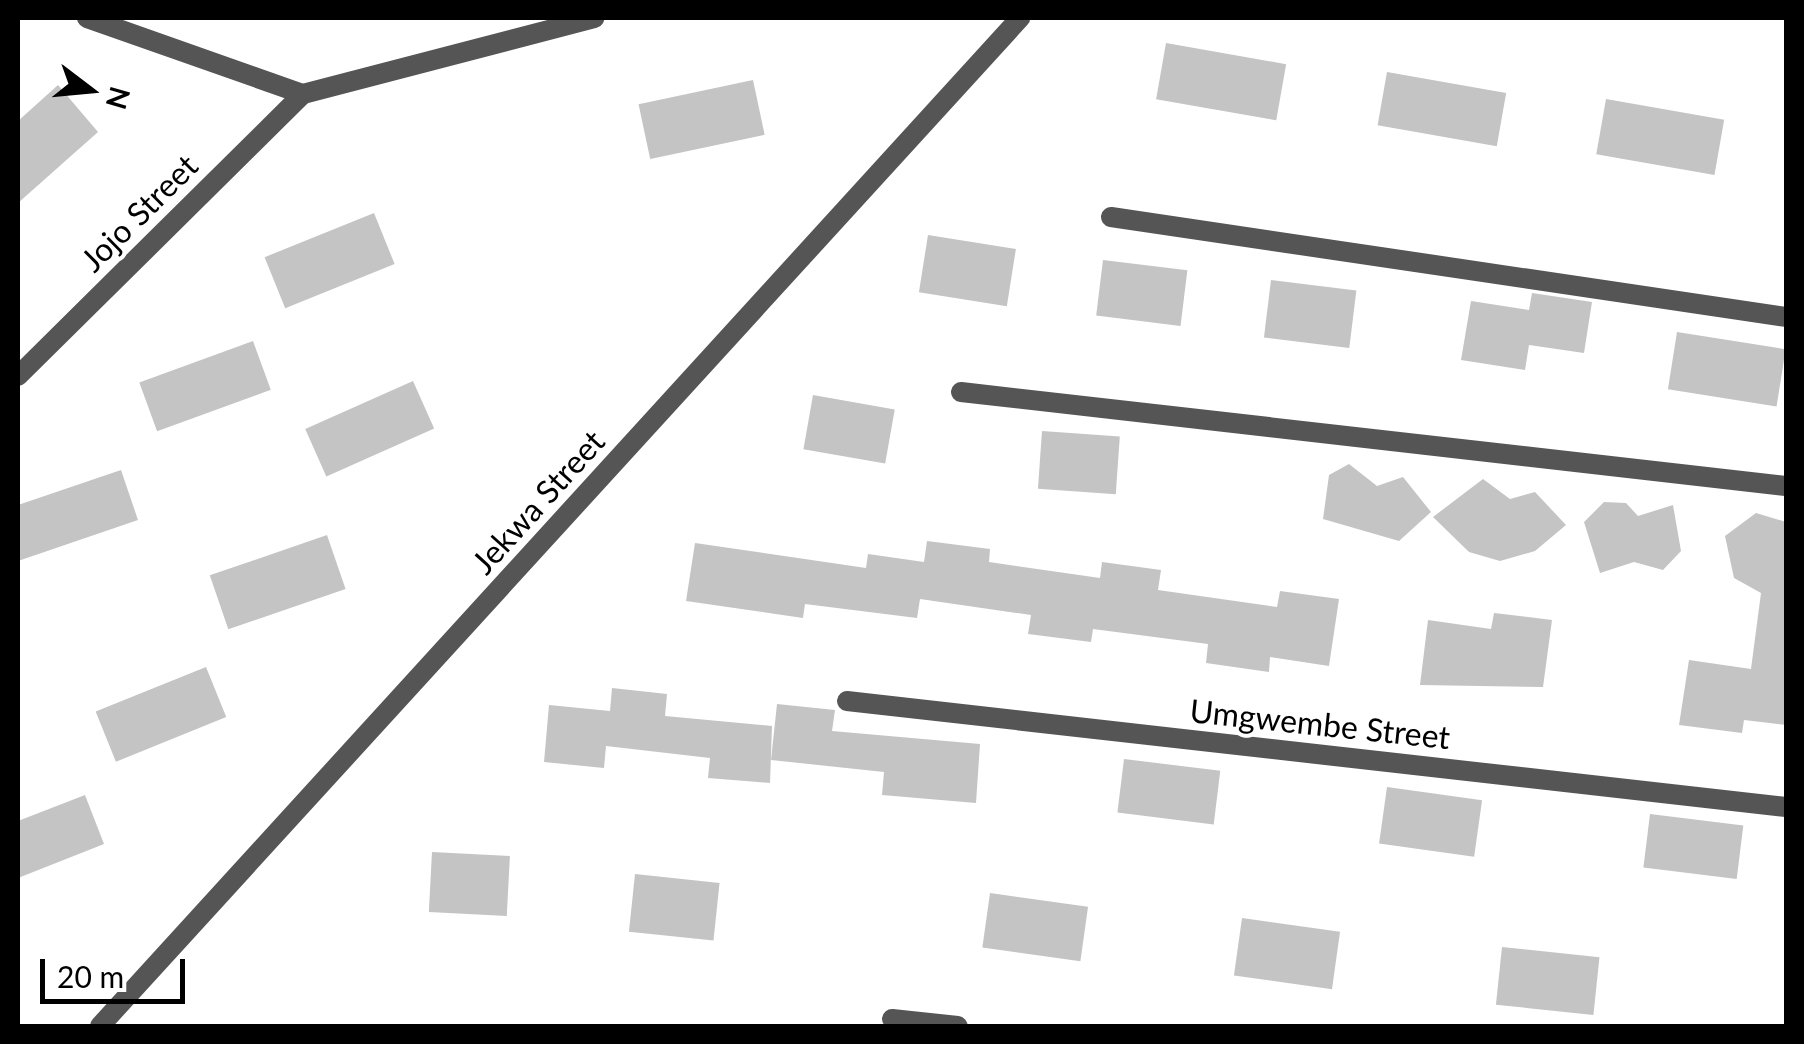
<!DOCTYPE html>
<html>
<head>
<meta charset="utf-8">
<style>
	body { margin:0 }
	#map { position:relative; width:1804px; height:1044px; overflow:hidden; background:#fff; font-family:Lato,sans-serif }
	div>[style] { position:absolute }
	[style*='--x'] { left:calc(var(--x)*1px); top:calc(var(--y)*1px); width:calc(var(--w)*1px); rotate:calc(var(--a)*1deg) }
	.building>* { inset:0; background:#c4c4c4; transform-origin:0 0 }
	.service>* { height:20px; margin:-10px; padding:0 10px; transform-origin:10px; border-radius:10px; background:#555 }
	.minor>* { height:20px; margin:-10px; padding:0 10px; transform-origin:10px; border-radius:10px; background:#555 }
	.tertiary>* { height:20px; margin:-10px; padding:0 10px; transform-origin:10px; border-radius:10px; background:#555 }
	span { translate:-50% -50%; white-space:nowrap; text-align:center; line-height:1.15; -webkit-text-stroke:8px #fff; paint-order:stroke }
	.street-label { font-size:32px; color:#000 }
	.frame { position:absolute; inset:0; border:20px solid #000; pointer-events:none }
	.north { position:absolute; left:40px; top:40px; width:100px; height:100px; -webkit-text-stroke:8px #fff; paint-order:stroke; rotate:106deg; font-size:28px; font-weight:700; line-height:40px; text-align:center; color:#000 }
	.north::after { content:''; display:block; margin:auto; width:35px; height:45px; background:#000; clip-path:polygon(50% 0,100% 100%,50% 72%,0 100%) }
	.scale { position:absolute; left:40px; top:959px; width:145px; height:45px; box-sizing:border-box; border:5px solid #000; border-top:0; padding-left:12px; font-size:30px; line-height:35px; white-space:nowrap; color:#000; -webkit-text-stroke:8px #fff; paint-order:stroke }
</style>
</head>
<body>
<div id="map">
	<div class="building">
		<div style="left:1166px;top:43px;width:122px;height:57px;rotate:10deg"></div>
		<div style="left:1387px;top:72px;width:121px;height:54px;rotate:10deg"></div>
		<div style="left:753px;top:80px;width:56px;height:117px;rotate:78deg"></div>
		<div style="clip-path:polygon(58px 85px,98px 132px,18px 203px,18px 121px)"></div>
		<div style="left:1606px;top:99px;width:120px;height:56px;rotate:10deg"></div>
		<div style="left:374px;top:213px;width:55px;height:118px;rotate:68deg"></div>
		<div style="left:928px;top:235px;width:89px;height:58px;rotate:9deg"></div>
		<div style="left:1103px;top:260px;width:85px;height:56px;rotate:7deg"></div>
		<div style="left:1271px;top:280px;width:86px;height:58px;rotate:7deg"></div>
		<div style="clip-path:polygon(1532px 293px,1592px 302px,1584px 353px,1529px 345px,1525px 370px,1461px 360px,1471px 301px,1529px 310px)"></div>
		<div style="left:1677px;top:332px;width:110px;height:58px;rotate:9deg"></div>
		<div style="left:253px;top:341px;width:52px;height:121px;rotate:70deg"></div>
		<div style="left:413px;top:381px;width:52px;height:118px;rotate:66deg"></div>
		<div style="left:813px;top:395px;width:83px;height:55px;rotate:10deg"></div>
		<div style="left:1042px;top:431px;width:78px;height:58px;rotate:4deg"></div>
		<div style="clip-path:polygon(1349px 464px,1377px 486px,1403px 477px,1431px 512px,1399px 541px,1323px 519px,1329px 475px)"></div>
		<div style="clip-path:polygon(121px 470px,138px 520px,18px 561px,18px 505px)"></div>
		<div style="clip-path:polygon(1483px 479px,1510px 499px,1535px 492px,1566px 525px,1535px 551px,1500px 561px,1469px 552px,1433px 517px)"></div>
		<div style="clip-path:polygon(1604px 502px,1626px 503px,1638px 516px,1673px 505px,1681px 551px,1663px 570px,1634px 562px,1600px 573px,1584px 522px)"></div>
		<div style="clip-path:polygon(1756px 513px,1786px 522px,1786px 725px,1744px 720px,1742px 733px,1679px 725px,1689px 660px,1751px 669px,1761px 593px,1734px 578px,1725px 536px)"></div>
		<div style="left:327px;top:535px;width:57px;height:124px;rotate:71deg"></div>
		<div style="clip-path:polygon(927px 541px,990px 549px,989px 562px,1100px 578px,1102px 562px,1161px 570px,1158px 590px,1277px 607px,1280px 591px,1339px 599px,1329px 666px,1270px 657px,1269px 672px,1206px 663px,1208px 644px,1093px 629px,1091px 642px,1028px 634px,1031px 615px,920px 599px,917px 618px,805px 604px,803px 618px,686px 601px,695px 543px,866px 568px,868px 554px,924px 562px)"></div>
		<div style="clip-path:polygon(1494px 613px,1552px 620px,1543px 687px,1420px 685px,1428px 620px,1491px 629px)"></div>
		<div style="left:206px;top:667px;width:54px;height:119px;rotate:68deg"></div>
		<div style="clip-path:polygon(612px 688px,667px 694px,665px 716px,772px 726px,770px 783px,708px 778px,710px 758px,606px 746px,604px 768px,544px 762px,549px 705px,610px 711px)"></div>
		<div style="clip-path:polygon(777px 704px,835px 710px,832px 731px,980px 744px,976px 803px,882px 795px,884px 772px,771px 760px)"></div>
		<div style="left:1124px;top:759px;width:97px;height:54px;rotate:7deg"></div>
		<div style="left:1387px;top:787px;width:96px;height:57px;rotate:8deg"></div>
		<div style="clip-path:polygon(85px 795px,104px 844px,18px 878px,18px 821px)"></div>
		<div style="left:1650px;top:814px;width:94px;height:54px;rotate:7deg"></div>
		<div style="left:432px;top:852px;width:78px;height:60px;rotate:3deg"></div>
		<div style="left:635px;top:874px;width:85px;height:58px;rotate:6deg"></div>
		<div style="left:990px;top:893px;width:99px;height:55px;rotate:8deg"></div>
		<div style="left:1242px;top:918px;width:99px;height:58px;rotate:8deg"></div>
		<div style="left:1502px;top:947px;width:98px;height:58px;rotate:6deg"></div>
	</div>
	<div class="service">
		<div style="--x:1111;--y:217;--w:682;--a:8.43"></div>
		<div style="--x:892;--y:1019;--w:66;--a:6.1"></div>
	</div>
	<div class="minor">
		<div style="--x:961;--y:392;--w:830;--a:6.5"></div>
		<div style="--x:847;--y:701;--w:945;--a:6.44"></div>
	</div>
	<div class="tertiary">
		<div style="--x:87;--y:18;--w:229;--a:19.4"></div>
		<div style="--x:18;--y:376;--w:401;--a:-44.7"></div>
		<div style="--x:303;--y:94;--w:301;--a:-14.6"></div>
		<div style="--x:100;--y:1026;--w:1365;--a:-47.61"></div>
	</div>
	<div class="street-label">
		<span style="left:139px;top:213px;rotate:-45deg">Jojo Street</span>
		<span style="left:538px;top:502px;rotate:-48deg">Jekwa Street</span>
		<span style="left:1320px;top:724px;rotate:6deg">Umgwembe Street</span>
	</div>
	<div class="frame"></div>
	<div class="north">N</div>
	<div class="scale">20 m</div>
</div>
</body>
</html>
